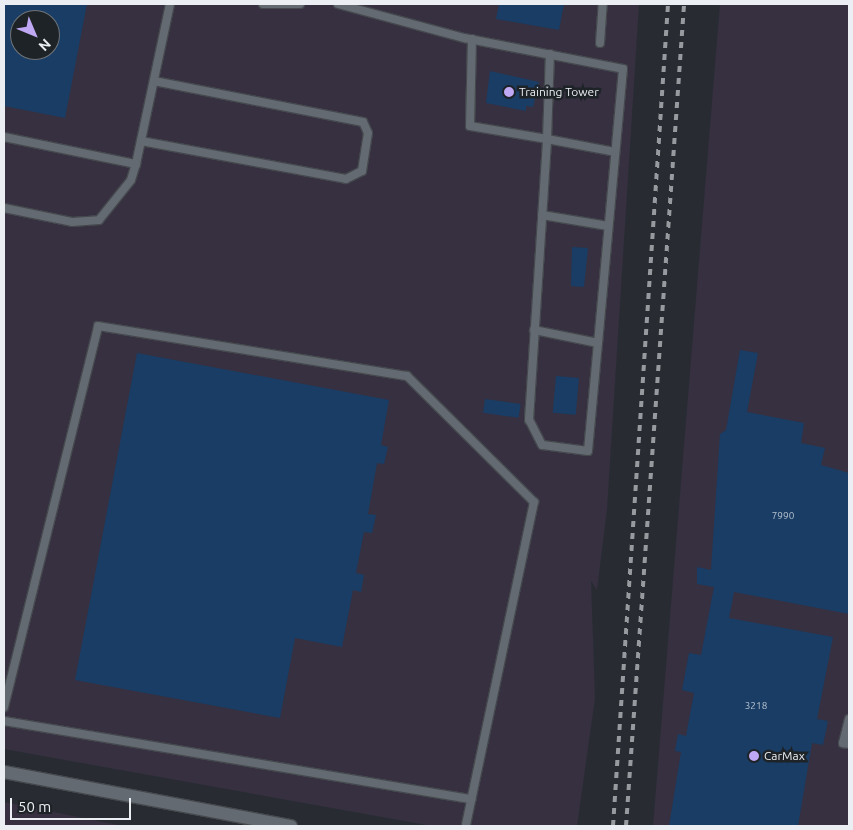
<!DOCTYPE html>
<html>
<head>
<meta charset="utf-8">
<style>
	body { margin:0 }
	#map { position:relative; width:853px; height:830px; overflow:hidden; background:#282c32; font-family:Ubuntu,sans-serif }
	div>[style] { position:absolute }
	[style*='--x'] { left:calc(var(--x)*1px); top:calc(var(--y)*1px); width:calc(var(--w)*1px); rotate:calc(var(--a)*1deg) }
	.commercial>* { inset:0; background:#363041 }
	.industrial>* { inset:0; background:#363040 }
	.building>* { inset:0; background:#193d65; transform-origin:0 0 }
	.roads { filter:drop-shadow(1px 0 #45494e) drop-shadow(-1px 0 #45494e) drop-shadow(0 1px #45494e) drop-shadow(0 -1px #45494e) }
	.lane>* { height:8px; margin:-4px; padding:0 4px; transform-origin:4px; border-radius:4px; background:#646a71 }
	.secondary>* { height:12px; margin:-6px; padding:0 6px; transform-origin:6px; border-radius:6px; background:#646a71 }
	.rail>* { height:4px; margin-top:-2px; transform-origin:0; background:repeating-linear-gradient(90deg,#979a9f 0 6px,transparent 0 12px) }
	.dots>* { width:14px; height:14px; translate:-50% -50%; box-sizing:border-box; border:2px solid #1e2328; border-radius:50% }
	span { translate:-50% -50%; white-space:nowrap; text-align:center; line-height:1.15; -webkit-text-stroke:5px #1e2328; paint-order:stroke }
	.number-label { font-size:10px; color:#b6c2cf }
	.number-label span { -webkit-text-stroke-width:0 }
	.poi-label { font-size:12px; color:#ebeef2 }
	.left { translate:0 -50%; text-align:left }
	.frame { position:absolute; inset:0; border:5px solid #ebeef2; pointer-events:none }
	.north { position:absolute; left:10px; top:10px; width:50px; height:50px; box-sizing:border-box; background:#1e2328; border:1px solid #707479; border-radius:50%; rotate:135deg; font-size:14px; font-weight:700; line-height:20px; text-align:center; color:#ebeef2 }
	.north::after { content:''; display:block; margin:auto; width:18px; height:22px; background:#bfa9f4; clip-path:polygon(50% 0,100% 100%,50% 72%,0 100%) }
	.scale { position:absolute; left:10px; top:798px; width:121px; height:22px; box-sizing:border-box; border:2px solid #ebeef2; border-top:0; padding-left:6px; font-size:15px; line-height:18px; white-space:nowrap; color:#ebeef2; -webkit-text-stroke:4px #1e2328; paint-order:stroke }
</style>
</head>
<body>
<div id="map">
	<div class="commercial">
		<div style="clip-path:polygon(720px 4px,849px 4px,849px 826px,653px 826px)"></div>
	</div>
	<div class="industrial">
		<div style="clip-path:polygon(evenodd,4px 4px,639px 4px,607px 509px,597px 590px,591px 581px,595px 698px,577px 826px,432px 826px,4px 749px,4px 4px,20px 20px,50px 20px,50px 50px,20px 50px,20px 20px)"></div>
		<div style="clip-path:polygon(4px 802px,123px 826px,4px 826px)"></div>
	</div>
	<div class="building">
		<div style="clip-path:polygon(evenodd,4px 4px,87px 4px,65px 118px,4px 106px,4px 4px,20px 20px,50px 20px,50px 50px,20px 50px,20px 20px)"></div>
		<div style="clip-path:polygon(499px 4px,564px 4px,559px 30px,496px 19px)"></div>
		<div style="clip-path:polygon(490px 71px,539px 82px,533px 107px,526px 106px,526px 111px,486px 103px)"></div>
		<div style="clip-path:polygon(572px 247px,588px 248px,584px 287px,571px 286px)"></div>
		<div style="clip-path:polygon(740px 350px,758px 353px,747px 412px,804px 423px,801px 443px,825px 448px,821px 465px,849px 473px,849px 614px,734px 592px,729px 618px,833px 637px,817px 719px,828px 721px,823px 745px,812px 743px,798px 826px,669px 826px,681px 752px,675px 751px,678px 734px,686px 736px,694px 693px,682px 690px,689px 653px,701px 655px,714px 587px,697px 584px,697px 567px,711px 570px,720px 434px,726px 430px)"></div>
		<div style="clip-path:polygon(137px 353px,389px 400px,381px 445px,388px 447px,384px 464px,377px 463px,368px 514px,376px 515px,372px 533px,364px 532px,356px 573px,364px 575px,361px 592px,353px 590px,342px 647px,295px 638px,280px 718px,75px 680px)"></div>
		<div style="left:556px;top:376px;width:23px;height:37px;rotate:5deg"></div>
		<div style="left:485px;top:399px;width:36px;height:14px;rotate:8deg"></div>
	</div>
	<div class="roads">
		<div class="lane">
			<div style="--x:263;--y:4;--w:37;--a:0"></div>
			<div style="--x:338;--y:4;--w:131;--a:15.1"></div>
			<div style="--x:464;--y:38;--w:162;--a:11"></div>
			<div style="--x:623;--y:69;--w:275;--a:95.2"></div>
			<div style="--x:598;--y:343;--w:108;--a:95.3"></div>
			<div style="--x:588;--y:451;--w:46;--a:-172.6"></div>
			<div style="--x:542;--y:445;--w:28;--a:-117"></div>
			<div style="--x:529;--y:420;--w:282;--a:-86.3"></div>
			<div style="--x:547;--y:139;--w:69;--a:10.8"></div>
			<div style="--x:472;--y:39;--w:87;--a:91.3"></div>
			<div style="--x:470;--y:126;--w:78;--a:9.6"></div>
			<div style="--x:547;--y:139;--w:85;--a:-88"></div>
			<div style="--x:600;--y:43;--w:39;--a:-86"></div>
			<div style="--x:4;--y:137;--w:135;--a:11.6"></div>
			<div style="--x:136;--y:164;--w:164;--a:-78"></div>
			<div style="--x:141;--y:141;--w:208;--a:10.5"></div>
			<div style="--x:346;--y:179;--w:18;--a:-27"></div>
			<div style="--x:362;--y:171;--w:38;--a:-81"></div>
			<div style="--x:368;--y:133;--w:12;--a:-114"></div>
			<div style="--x:363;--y:122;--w:213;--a:-168.9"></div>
			<div style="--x:4;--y:208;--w:69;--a:11.6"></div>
			<div style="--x:72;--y:222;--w:27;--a:-4"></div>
			<div style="--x:99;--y:220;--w:51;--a:-51.3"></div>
			<div style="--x:131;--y:180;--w:17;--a:-73"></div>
			<div style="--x:542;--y:215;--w:67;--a:9.5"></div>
			<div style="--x:534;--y:330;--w:65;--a:11.5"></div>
			<div style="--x:4;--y:707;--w:392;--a:-76.1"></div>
			<div style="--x:98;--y:326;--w:313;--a:9.2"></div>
			<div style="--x:407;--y:376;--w:179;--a:44.8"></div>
			<div style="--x:534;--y:502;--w:331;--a:101.9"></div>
			<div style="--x:849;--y:719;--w:25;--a:104"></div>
			<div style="--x:843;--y:743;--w:6;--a:9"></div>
			<div style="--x:4;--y:721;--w:474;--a:9.5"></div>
		</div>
		<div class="secondary">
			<div style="--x:4;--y:772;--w:292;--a:10.7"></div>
		</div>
	</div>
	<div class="rail">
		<div style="--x:613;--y:826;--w:824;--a:-86.17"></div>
		<div style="--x:626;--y:826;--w:824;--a:-85.96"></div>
	</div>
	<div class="dots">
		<div style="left:509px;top:92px;background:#bfa9f4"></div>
		<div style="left:754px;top:756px;background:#bfa9f4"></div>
	</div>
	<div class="number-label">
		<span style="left:783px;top:516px">7990</span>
		<span style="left:756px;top:706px">3218</span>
	</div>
	<div class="poi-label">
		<span class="left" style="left:519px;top:92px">Training Tower</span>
		<span class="left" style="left:764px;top:756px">CarMax</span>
	</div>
	<div class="frame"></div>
	<div class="north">N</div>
	<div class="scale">50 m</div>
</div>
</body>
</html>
